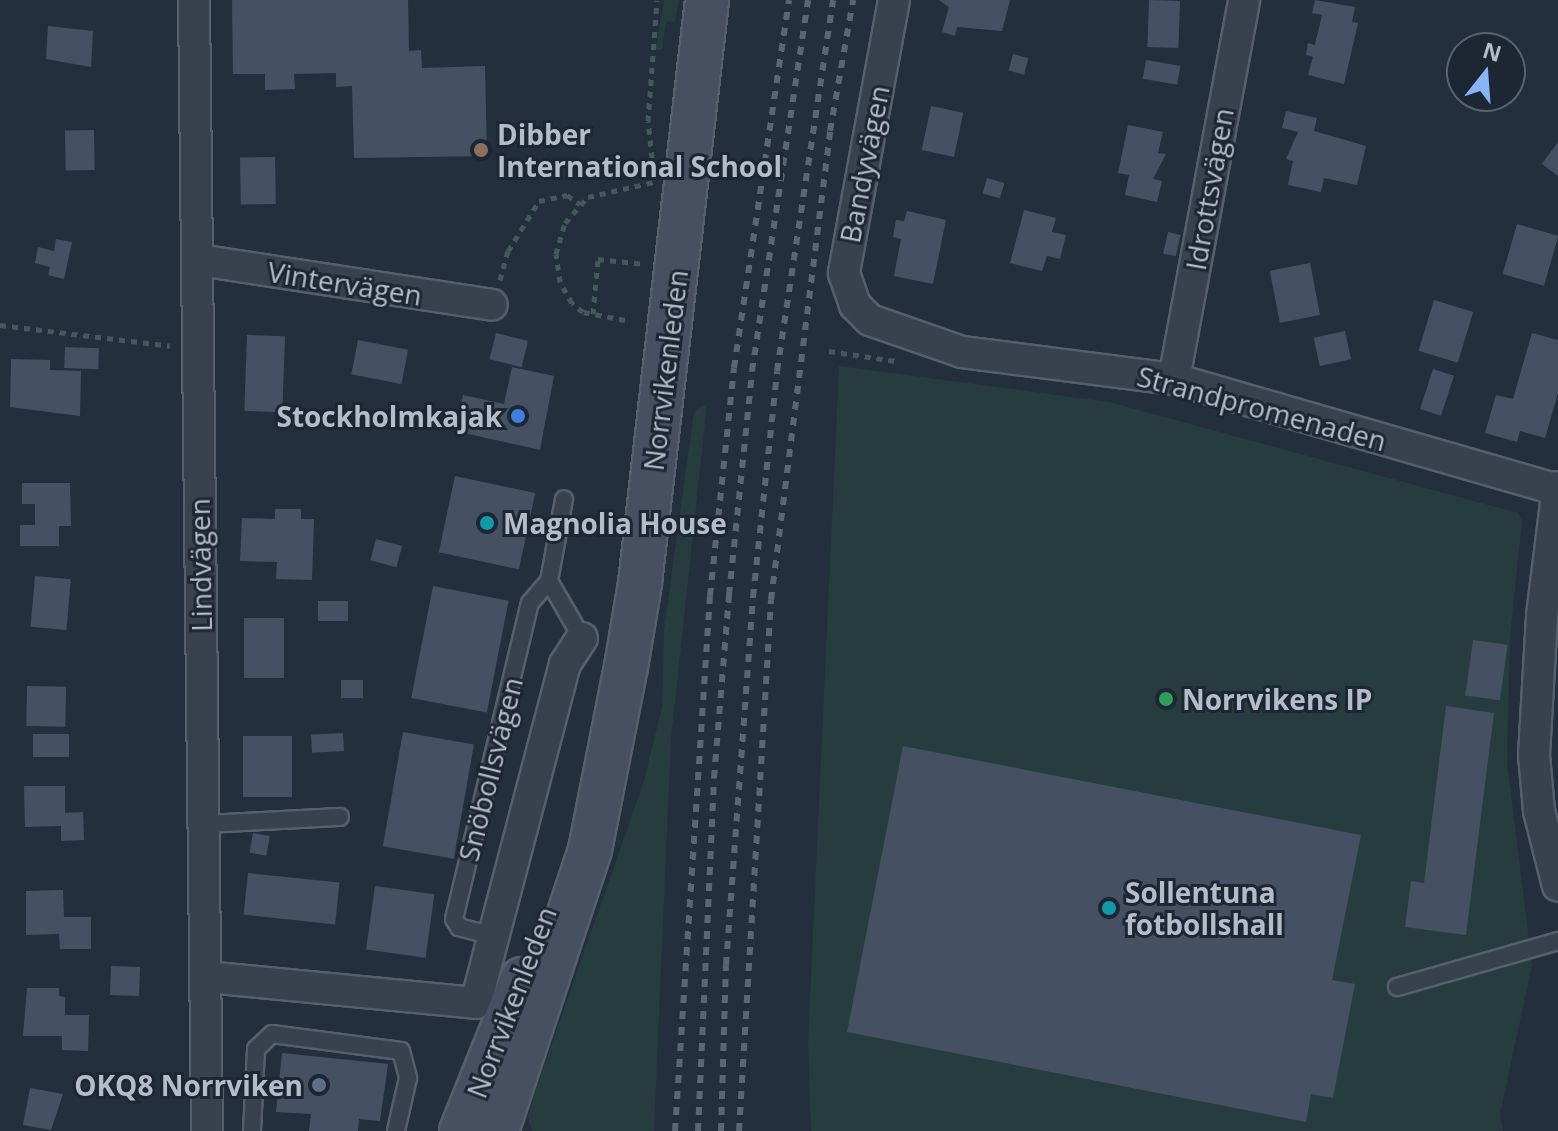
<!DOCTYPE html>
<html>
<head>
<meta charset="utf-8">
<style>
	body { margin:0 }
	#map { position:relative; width:1558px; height:1131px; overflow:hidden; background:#242f3e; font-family:"Open Sans",sans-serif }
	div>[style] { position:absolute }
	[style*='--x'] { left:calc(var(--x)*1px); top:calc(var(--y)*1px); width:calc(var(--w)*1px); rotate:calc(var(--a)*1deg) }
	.green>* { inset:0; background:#263c3f }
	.building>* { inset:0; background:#455162; transform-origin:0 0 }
	.path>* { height:5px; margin-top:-2.5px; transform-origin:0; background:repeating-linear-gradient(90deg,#44595c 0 6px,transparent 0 12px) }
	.roads { filter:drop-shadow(2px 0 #565f6c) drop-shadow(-2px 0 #565f6c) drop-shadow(0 2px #565f6c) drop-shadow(0 -2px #565f6c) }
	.lane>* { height:16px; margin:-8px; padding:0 8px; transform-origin:8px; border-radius:8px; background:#38414e }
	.street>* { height:30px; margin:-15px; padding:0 15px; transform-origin:15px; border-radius:15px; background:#38414e }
	.secondary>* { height:42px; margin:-21px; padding:0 21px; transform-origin:21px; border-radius:21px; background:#465061 }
	.rail>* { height:6px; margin-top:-3px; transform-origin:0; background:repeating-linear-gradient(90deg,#5a6575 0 8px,transparent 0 16px) }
	.dots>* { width:22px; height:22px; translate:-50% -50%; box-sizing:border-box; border:4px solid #1d2633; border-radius:50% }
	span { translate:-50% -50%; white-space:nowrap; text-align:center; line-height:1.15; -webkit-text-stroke:6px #1d2633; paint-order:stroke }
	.poi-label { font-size:28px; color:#b4bcc9; font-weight:700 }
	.left { translate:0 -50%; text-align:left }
	.right { translate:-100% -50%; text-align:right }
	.street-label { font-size:28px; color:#b4bcc9 }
	.north { position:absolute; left:1446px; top:32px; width:80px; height:80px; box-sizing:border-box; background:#1d2633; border:2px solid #59626f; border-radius:50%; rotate:17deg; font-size:22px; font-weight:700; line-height:32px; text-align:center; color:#b4bcc9 }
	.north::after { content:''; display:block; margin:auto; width:28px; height:36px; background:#8ab4f8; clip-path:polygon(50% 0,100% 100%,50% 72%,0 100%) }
</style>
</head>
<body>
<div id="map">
	<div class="green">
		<div style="clip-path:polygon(664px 0,679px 0,675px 21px,666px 22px,662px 50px,656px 49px)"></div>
		<div style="clip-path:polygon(839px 366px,1109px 402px,1518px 513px,1522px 521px,1510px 637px,1507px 761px,1532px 965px,1500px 1114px,1503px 1131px,811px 1131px,808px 1042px)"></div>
		<div style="clip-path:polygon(707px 404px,671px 739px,654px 1131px,532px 1131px,528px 1116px,536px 1089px,644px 781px,662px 707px,664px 630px,693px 418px,695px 410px)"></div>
	</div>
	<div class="building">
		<div style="clip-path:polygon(232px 0,408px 0,409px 51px,421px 50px,422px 68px,485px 66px,487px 156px,354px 158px,352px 86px,336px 87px,336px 73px,294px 74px,295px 89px,265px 90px,265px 74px,233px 74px)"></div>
		<div style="clip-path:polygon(939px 0,1010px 0,1002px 31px,957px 27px,955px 36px,942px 32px,949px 7px)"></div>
		<div style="left:1149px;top:0;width:31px;height:47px;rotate:2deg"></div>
		<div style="clip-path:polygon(1315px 0,1355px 7px,1352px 22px,1358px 23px,1344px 84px,1308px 75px,1313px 57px,1306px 55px,1308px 43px,1315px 45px,1322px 15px,1312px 13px)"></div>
		<div style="clip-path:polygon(48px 26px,93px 31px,91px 67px,46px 59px)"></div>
		<div style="left:1013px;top:54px;width:16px;height:17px;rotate:15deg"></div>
		<div style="left:1146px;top:60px;width:35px;height:19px;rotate:10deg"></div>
		<div style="left:931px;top:106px;width:33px;height:45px;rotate:12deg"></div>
		<div style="clip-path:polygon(1286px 111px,1317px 118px,1314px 131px,1366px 146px,1357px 185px,1324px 178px,1321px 192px,1288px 185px,1293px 161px,1286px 159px,1298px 132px,1282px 128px)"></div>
		<div style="clip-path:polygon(1128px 125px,1163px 132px,1158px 153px,1166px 154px,1153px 179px,1162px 181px,1157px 202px,1125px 195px,1129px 175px,1118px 173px)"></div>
		<div style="left:94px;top:130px;width:40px;height:29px;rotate:89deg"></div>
		<div style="clip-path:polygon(1558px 142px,1558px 176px,1542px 164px)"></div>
		<div style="left:275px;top:157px;width:47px;height:35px;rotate:89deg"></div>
		<div style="left:987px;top:178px;width:18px;height:16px;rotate:16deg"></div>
		<div style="clip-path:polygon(1024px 210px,1056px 218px,1052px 232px,1066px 235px,1060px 259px,1047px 256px,1042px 271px,1010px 263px)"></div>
		<div style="clip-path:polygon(907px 211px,946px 220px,933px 284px,894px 276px,901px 239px,893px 237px,896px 220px,904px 221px)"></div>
		<div style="left:1517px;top:224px;width:43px;height:52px;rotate:16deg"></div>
		<div style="left:1168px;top:232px;width:13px;height:22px;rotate:13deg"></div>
		<div style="clip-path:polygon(56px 239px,72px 242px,64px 279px,48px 275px,50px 267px,35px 263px,38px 247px,54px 251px)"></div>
		<div style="left:1310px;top:263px;width:53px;height:41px;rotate:79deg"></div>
		<div style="left:1434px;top:300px;width:41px;height:53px;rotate:17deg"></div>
		<div style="left:1345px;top:331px;width:29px;height:32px;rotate:78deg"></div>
		<div style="left:496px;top:333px;width:33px;height:27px;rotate:14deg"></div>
		<div style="clip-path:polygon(1532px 333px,1558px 340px,1558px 393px,1545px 438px,1520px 431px,1517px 442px,1485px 433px,1496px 395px,1513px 399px)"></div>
		<div style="left:247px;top:335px;width:38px;height:76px;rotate:2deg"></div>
		<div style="left:358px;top:340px;width:51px;height:35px;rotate:11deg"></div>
		<div style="left:65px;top:347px;width:34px;height:21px;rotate:2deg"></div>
		<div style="clip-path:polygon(11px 359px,50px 360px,50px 370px,81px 371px,80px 416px,10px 407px)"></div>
		<div style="clip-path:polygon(512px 367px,554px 376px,540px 450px,455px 431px,463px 395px,504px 404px)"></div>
		<div style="left:1433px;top:369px;width:22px;height:42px;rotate:18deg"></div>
		<div style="left:455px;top:476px;width:82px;height:78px;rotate:12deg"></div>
		<div style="clip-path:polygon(22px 483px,70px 483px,71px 526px,59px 526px,59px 546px,20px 546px,20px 525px,35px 525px,35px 504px,22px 504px)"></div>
		<div style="clip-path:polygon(275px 509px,301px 509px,301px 519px,314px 519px,312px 580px,276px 579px,277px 562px,240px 561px,242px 518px,275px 519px)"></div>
		<div style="left:376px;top:539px;width:27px;height:22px;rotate:15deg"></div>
		<div style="left:35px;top:576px;width:36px;height:51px;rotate:5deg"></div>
		<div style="left:433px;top:586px;width:77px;height:114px;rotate:11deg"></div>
		<div style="left:348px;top:601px;width:20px;height:30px;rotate:90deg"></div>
		<div style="left:244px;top:618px;width:40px;height:60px"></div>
		<div style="left:1473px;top:640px;width:35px;height:56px;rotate:8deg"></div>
		<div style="left:363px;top:680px;width:18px;height:22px;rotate:90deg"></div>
		<div style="left:27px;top:686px;width:39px;height:40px;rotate:1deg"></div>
		<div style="clip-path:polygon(1446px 706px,1494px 713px,1466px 935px,1405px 927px,1411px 881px,1424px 883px)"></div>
		<div style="left:403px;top:732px;width:72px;height:116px;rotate:10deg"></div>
		<div style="left:343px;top:733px;width:18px;height:32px;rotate:87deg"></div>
		<div style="left:33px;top:734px;width:36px;height:23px"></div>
		<div style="left:243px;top:736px;width:49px;height:61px"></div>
		<div style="clip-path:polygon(903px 746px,1361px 835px,1332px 980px,1355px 984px,1333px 1098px,1311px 1094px,1306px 1122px,847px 1032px)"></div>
		<div style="clip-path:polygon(24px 786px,65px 786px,65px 813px,83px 812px,84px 840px,61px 841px,61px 826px,25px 827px)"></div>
		<div style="left:253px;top:833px;width:17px;height:20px;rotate:10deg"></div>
		<div style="left:248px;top:873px;width:92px;height:42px;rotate:6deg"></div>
		<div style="left:375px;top:886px;width:60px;height:64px;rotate:8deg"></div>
		<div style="clip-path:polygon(63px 890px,64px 917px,91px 917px,91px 949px,60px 949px,59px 934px,26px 935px,26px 891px)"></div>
		<div style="left:111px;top:966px;width:29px;height:29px;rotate:2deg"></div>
		<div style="clip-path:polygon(27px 988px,59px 988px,59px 996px,65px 997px,65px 1015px,89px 1015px,88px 1051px,62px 1050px,62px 1036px,23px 1036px)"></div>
		<div style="clip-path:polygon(282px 1053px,388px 1064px,380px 1121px,359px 1119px,358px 1131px,309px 1131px,311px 1114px,276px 1112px)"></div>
		<div style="clip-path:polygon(30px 1088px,63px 1094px,51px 1130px,23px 1125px)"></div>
	</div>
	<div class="path">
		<div style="--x:652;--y:158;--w:37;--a:-96"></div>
		<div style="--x:648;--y:121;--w:121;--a:-85.7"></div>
		<div style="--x:500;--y:280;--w:30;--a:-75"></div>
		<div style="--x:508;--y:251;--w:59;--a:-58.2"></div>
		<div style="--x:539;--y:201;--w:29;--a:-12"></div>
		<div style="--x:567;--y:195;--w:16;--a:35"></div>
		<div style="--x:593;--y:314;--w:55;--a:-84.8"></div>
		<div style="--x:598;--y:259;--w:47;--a:6.1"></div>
		<div style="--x:625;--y:320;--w:43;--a:-169.2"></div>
		<div style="--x:583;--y:312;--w:14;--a:-141"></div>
		<div style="--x:572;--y:303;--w:24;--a:-120"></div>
		<div style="--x:560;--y:282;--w:28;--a:-98"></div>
		<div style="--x:556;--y:254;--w:32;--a:-74"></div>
		<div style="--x:565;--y:223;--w:35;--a:-49"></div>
		<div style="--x:588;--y:197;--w:68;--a:-12.8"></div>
		<div style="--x:0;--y:325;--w:171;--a:7"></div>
		<div style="--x:829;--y:351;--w:67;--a:8.6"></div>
	</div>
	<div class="roads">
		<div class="lane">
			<div style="--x:549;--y:581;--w:66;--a:59.9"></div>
			<div style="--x:205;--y:824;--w:135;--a:-3"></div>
			<div style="--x:494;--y:936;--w:36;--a:-166"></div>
			<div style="--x:459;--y:927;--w:9;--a:-122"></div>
			<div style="--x:454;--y:919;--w:325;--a:-76.5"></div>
			<div style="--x:530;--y:603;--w:29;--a:-49"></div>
			<div style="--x:549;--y:581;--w:83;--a:-79.6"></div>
			<div style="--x:1397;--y:987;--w:167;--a:-15.9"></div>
			<div style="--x:252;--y:1131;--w:82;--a:-87.2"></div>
			<div style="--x:256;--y:1049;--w:22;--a:-43"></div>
			<div style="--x:272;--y:1034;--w:130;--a:7.5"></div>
			<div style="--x:401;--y:1051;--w:28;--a:75"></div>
			<div style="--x:408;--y:1078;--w:54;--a:102.8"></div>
		</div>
		<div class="street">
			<div style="--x:194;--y:0;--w:1131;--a:89.34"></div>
			<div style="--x:894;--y:0;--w:278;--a:100.4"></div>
			<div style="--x:844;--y:273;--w:34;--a:71"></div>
			<div style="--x:855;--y:305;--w:21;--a:45"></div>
			<div style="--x:870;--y:320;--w:97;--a:19.2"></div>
			<div style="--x:962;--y:352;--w:214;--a:7.3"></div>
			<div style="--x:1174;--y:379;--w:400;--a:16.1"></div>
			<div style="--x:199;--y:260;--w:296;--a:8.7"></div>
			<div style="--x:1174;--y:379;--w:385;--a:-79.5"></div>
			<div style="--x:1558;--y:487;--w:130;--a:97.1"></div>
			<div style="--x:1542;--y:616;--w:139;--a:93.3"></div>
			<div style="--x:1534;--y:755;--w:56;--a:84.9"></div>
			<div style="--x:1539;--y:811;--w:77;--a:75.8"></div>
			<div style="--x:207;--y:977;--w:270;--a:5.5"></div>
			<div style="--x:476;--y:1003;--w:350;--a:-75.3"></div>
			<div style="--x:565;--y:664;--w:31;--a:-57"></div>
		</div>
		<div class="secondary">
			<div style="--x:461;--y:1131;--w:164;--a:-68.1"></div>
			<div style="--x:497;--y:1131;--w:296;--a:-71.7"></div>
			<div style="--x:590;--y:850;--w:187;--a:-78.9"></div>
			<div style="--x:626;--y:667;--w:85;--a:-80.5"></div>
			<div style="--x:640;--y:583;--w:587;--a:-83.44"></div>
		</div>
	</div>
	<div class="rail">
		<div style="--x:675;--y:1131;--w:536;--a:-86.26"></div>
		<div style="--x:710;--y:596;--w:229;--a:-84"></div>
		<div style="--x:734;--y:368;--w:372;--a:-81.5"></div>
		<div style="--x:698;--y:1131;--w:353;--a:-87.4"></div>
		<div style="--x:714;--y:778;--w:184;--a:-85.3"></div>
		<div style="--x:729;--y:595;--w:225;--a:-84.1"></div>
		<div style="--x:752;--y:371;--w:375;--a:-81.4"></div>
		<div style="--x:721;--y:1131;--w:166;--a:-88.3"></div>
		<div style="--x:726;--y:965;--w:369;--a:-85.8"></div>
		<div style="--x:753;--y:597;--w:227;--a:-83.9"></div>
		<div style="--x:777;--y:371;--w:375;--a:-81.4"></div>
		<div style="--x:739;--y:1131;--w:532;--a:-86.55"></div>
		<div style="--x:771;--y:600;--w:473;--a:-82.8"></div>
		<div style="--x:830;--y:131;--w:133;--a:-80"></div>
	</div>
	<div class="dots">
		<div style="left:481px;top:150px;background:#8d6e63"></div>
		<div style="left:518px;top:416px;background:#3f7fe0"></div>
		<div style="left:487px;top:523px;background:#0f9aa8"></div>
		<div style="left:1166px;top:699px;background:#2e9e5b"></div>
		<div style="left:1109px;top:908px;background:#0f9aa8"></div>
		<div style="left:319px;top:1085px;background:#5c6f8a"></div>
	</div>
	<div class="poi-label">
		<span class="left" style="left:497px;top:150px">Dibber<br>International School</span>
		<span class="right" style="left:502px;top:416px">Stockholmkajak</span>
		<span class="left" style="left:503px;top:523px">Magnolia House</span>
		<span class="left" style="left:1182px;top:699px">Norrvikens IP</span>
		<span class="left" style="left:1125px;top:908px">Sollentuna<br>fotbollshall</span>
		<span class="right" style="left:303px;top:1085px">OKQ8 Norrviken</span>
	</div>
	<div class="street-label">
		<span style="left:864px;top:164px;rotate:-79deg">Bandyvägen</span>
		<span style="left:1209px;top:189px;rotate:-80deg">Idrottsvägen</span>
		<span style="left:345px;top:283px;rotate:9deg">Vintervägen</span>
		<span style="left:665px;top:370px;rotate:-83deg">Norrvikenleden</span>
		<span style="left:1262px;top:408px;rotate:15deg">Strandpromenaden</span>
		<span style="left:200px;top:565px;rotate:-91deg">Lindvägen</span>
		<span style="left:490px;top:769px;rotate:-76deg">Snöbollsvägen</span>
		<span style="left:511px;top:1002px;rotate:-69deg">Norrvikenleden</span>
	</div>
	<div class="north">N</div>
</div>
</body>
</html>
